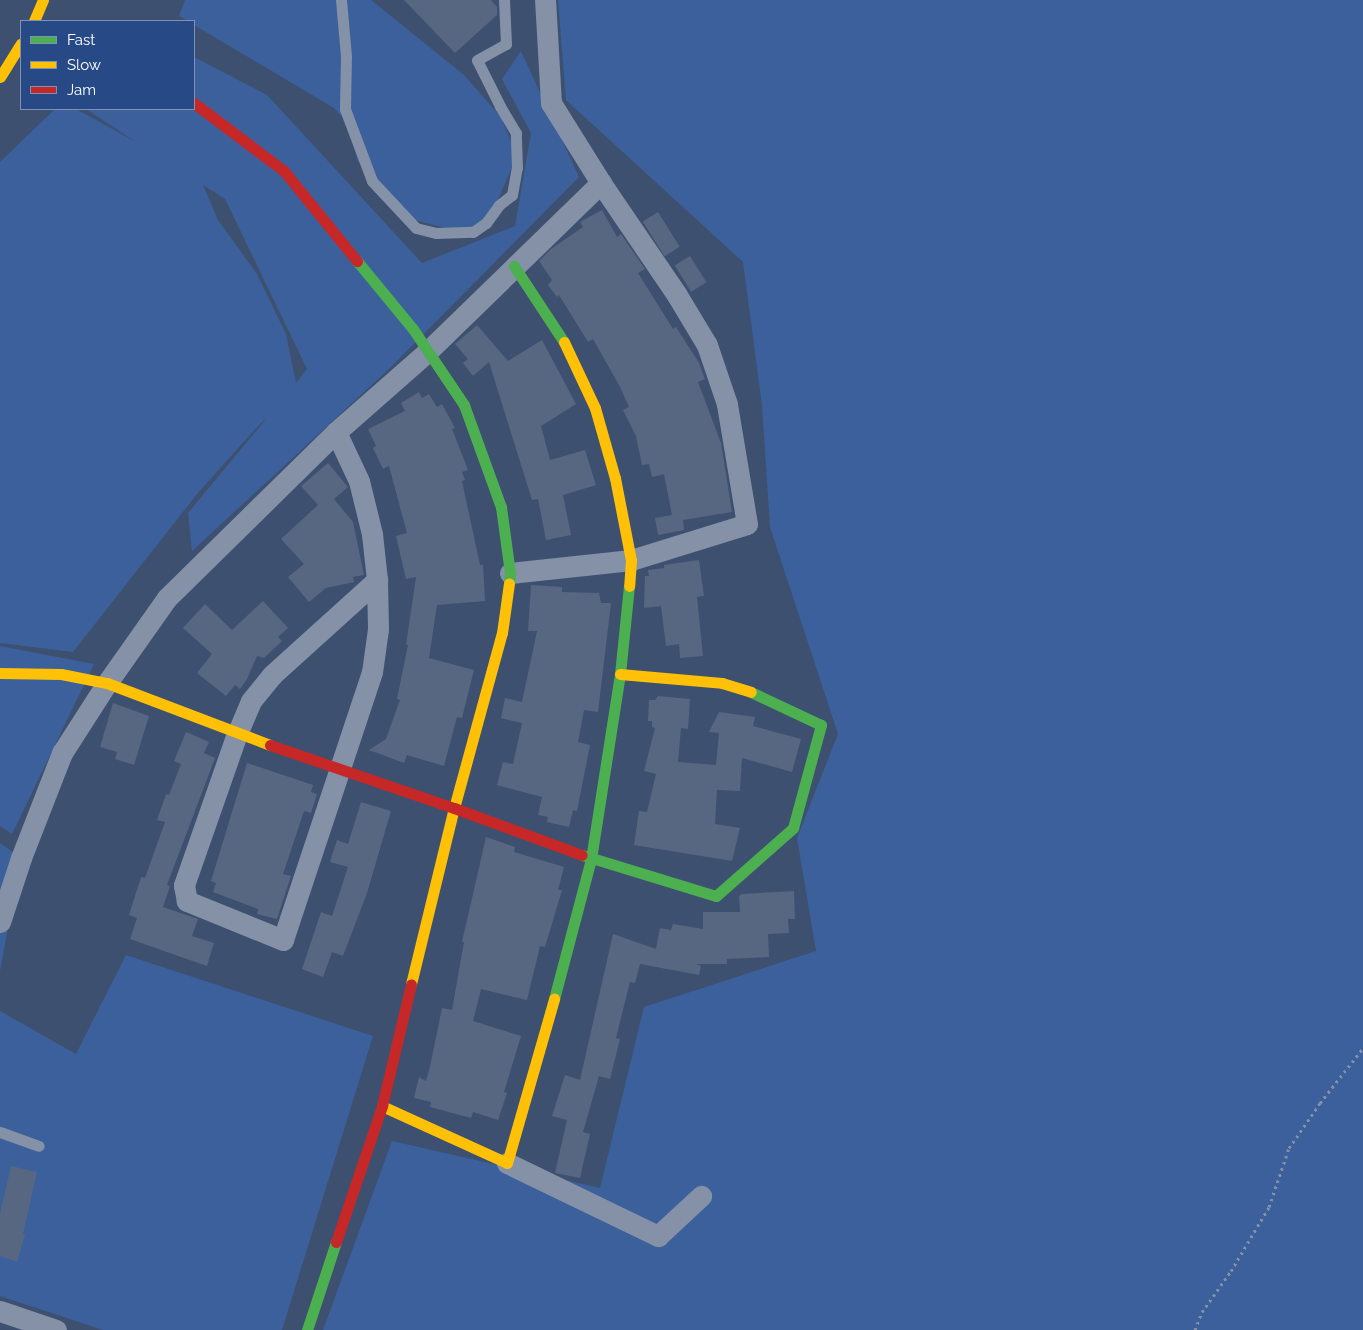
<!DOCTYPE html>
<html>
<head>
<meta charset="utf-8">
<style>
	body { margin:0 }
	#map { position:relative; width:1363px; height:1330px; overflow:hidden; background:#3d5070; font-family:Raleway,sans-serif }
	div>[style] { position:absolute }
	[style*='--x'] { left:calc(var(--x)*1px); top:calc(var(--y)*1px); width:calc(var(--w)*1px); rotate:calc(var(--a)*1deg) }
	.green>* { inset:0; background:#3b609c }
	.building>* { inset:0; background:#586781; transform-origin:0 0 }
	.path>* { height:3px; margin-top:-1.5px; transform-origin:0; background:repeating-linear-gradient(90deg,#8491a6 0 2.5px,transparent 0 6.5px) }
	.lane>* { height:11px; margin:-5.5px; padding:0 5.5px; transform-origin:5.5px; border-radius:5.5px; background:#8491a6 }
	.street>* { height:21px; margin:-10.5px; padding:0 10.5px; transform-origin:10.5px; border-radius:10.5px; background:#8491a6 }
	.fast>* { height:11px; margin:-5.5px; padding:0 5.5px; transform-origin:5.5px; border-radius:5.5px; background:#4caf50 }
	.slow>* { height:11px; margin:-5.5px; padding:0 5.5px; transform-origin:5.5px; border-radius:5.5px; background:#ffc107 }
	.jam>* { height:11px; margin:-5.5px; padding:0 5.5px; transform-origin:5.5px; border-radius:5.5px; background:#c62828 }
	span { translate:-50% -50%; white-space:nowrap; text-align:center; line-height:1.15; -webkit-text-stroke:4px #274a86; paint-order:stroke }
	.legend { position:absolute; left:20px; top:20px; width:175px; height:90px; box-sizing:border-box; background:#274a86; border:1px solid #7d92b6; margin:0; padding:6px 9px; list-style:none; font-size:15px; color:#fff }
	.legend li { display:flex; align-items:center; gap:10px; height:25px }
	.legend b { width:25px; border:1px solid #7d92b6 }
</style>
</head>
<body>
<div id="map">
	<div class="green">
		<div style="clip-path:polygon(185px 0,371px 0,464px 75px,501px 117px,517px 156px,490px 218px,465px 233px,406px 218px,357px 160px,352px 128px,334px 108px,194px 25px,194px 21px,188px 21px,179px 16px)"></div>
		<div style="clip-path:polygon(558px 0,1363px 0,1363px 1330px,323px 1330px,392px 1141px,600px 1188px,644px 1007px,816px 951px,797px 838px,838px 734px,770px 527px,762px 405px,743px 262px,566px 100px)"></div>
		<div style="clip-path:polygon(evenodd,521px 51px,579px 177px,391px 367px,192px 551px,188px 513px,266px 419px,259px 425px,197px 494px,73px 652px,0 643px,0 162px,55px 109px,76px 109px,136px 142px,86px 109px,194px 109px,194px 57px,267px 95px,422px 263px,515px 226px,531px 133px,502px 79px,521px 51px,203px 185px,225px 199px,307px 369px,296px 383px,286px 334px,257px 274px,218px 220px,203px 185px)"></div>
		<div style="clip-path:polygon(0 646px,94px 664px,12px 834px,0 826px)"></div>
		<div style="clip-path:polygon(0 843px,21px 858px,0 971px)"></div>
		<div style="clip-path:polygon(126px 955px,373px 1036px,282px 1330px,103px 1330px,0 1296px,0 1011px,76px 1054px)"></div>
	</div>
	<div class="building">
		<div style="clip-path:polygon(404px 0,491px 0,497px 7px,497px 15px,455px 53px)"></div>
		<div style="clip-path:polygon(602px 210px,617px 237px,621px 234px,645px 269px,638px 273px,673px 329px,676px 327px,699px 363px,705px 379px,698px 382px,721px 443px,732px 512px,683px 520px,684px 530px,658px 535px,655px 518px,672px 515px,664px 474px,652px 477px,649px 464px,642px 465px,636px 436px,623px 410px,629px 407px,620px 387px,593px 339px,588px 342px,559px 295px,557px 297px,548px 285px,552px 280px,539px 261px,551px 249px,583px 227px,580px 222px)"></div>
		<div style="left:658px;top:212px;width:41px;height:18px;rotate:58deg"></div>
		<div style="left:690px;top:256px;width:31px;height:18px;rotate:58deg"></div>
		<div style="clip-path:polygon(477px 325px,508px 361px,542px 340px,576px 404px,541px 426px,550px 460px,585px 450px,596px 485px,563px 495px,571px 535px,546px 540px,538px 499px,532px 500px,489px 362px,473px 376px,463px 363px,468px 359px,455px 344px)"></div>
		<div style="clip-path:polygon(419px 392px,422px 398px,429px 394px,437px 407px,442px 404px,455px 428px,452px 429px,468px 470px,462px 472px,465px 480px,462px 481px,480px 565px,483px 565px,485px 601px,437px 605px,429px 658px,474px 670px,462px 718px,457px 717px,444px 766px,407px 755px,404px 763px,369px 750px,386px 739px,400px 700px,397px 699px,408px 645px,406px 645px,416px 577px,406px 579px,396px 536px,407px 533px,389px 466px,383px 469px,373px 448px,376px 446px,368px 429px,405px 411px,401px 403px)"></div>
		<div style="clip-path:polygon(328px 463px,348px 487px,334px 499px,353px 522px,364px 575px,353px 577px,354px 582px,326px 588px,309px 602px,288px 577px,304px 564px,281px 539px,318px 505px,301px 486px)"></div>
		<div style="clip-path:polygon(699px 560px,704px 596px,697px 597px,703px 656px,680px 658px,679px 644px,666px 646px,661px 606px,644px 608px,645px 576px,649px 576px,648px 570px,664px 568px,664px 565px)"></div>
		<div style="clip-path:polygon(531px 585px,562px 587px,562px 592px,599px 593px,601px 603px,611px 603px,598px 712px,584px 710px,578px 742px,590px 745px,577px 811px,573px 810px,569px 827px,547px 822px,548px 817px,538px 815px,542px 797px,497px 785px,503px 762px,513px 764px,522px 723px,501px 718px,505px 698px,522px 702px,537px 631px,528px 631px)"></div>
		<div style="clip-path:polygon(263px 601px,288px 628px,278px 637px,282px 641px,264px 658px,257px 656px,247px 679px,240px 689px,235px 685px,226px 696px,197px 673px,212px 654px,183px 628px,205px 604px,232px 630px)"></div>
		<div style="clip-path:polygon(658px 696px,690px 699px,688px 729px,681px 728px,678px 762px,716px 765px,719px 733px,709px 732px,719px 712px,755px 717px,753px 726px,801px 739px,792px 772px,742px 758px,740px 791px,717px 790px,715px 824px,740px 828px,732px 861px,634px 845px,639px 811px,647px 812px,656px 774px,644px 771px,655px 728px,652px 727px,652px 721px,648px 721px,649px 700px,655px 700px)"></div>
		<div style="clip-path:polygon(113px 703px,149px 716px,134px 765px,115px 759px,117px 752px,100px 747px)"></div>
		<div style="clip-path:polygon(186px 732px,209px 742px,204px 753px,215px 758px,167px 885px,170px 886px,163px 907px,198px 919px,192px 936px,214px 943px,207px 966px,130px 939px,137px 918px,129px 915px,141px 877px,145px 878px,165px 822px,157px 820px,166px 794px,169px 795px,181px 764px,174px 761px)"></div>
		<div style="clip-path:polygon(247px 763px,313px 785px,311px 792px,317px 794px,311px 813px,304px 811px,283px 874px,291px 876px,277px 919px,257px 914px,258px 909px,213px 892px,216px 883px,211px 881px)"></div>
		<div style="clip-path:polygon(361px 802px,391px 811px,367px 893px,343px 956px,332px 952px,323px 977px,302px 969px,321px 912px,332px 916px,348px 867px,330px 862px,337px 840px,348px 844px)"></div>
		<div style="clip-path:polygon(486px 837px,515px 847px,514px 852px,564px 867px,558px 890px,562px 890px,545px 947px,540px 946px,527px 1000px,481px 989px,473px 1021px,521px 1036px,504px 1092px,507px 1093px,498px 1120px,473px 1112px,471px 1118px,430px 1107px,431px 1102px,414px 1098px,419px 1077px,426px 1081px,430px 1067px,442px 1008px,452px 1010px,464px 942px,462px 942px)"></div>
		<div style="clip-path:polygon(794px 891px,795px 919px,788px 919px,789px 933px,768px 934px,769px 957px,727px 959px,727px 964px,696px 964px,701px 966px,699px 975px,640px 964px,635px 983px,630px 982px,616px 1038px,620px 1039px,610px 1079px,599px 1076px,583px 1132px,590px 1134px,580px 1178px,555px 1173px,567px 1120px,552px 1116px,565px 1075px,580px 1080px,613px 934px,656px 949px,660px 928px,671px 930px,673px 924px,703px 929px,703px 912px,740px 912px,739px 896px,742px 894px)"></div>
		<div style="clip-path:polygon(11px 1166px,37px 1172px,23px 1234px,25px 1235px,17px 1262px,0 1256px,0 1214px)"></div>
	</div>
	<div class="path">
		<div style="--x:1195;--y:1330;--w:19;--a:-69"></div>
		<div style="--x:1202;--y:1312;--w:50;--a:-54.7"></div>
		<div style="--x:1231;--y:1271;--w:74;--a:-59.3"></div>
		<div style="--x:1269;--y:1207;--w:62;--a:-71.3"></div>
		<div style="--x:1289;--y:1148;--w:55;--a:-55.4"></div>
		<div style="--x:1320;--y:1103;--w:70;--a:-52"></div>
	</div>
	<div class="lane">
		<div style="--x:341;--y:0;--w:56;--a:84.9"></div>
		<div style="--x:346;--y:56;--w:53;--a:91.1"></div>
		<div style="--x:345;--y:109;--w:77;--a:69.4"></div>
		<div style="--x:372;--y:181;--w:64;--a:46.9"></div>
		<div style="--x:416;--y:228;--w:21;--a:14"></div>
		<div style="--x:436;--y:233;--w:37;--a:-2"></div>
		<div style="--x:473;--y:232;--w:16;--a:-35"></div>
		<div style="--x:486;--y:223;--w:22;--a:-54"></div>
		<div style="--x:499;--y:205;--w:16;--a:-38"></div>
		<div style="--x:512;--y:195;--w:27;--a:-80"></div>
		<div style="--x:517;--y:168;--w:35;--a:-92"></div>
		<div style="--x:516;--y:133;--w:31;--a:-121"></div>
		<div style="--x:500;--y:106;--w:51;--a:-116.6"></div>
		<div style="--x:477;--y:60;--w:33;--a:-29"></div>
		<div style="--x:506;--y:44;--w:44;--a:-92.6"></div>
		<div style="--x:0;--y:1132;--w:41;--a:19.7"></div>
	</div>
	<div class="street">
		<div style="--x:336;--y:432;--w:54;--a:64.9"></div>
		<div style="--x:359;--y:481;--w:55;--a:76.2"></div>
		<div style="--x:372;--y:534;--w:46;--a:83.8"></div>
		<div style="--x:377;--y:580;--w:49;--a:88.8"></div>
		<div style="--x:378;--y:629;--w:43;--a:97.9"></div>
		<div style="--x:372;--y:672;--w:282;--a:108.4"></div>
		<div style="--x:283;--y:940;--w:104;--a:-157.9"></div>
		<div style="--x:187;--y:901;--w:16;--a:-101"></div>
		<div style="--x:184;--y:885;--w:160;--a:-70.7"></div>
		<div style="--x:237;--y:734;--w:36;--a:-67"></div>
		<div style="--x:251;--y:701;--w:33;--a:-51"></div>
		<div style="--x:272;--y:675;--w:142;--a:-42.1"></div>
		<div style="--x:510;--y:573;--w:122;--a:-6.1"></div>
		<div style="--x:631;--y:560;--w:121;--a:-17.2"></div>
		<div style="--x:747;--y:524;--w:122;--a:-99.5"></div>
		<div style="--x:727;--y:404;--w:62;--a:-108.7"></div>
		<div style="--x:707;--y:345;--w:58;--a:-121"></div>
		<div style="--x:677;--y:295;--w:135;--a:-124.2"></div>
		<div style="--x:601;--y:183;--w:94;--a:-122"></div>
		<div style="--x:551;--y:103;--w:103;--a:-93.3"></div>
		<div style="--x:0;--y:922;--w:67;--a:-71.8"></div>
		<div style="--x:21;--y:858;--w:113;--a:-68.7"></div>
		<div style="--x:62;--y:753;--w:83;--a:-57.3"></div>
		<div style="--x:107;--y:683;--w:104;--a:-54.8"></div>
		<div style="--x:167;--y:598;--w:237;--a:-44.5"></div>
		<div style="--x:336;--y:432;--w:121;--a:-41.3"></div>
		<div style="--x:427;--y:352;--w:243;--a:-44.2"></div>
		<div style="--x:507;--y:1163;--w:168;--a:25.8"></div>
		<div style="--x:658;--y:1236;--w:59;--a:-42.9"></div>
		<div style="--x:0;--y:1311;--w:59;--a:18.7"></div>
	</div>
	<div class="fast">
		<div style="--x:357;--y:261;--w:88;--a:50.5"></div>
		<div style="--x:413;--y:329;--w:92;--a:56.1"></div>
		<div style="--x:464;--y:405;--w:109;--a:70.1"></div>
		<div style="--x:501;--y:507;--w:67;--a:82.2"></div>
		<div style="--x:510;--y:573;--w:10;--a:96"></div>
		<div style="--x:514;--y:266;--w:91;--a:56.7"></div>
		<div style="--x:582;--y:855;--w:140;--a:17"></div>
		<div style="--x:716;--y:896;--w:103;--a:-41.4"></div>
		<div style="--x:793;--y:828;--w:107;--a:-74.8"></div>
		<div style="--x:821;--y:725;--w:77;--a:-154.8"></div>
		<div style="--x:554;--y:999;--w:145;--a:-75.2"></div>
		<div style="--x:591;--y:859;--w:187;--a:-81.1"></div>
		<div style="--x:620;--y:674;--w:88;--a:-84.2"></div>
		<div style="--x:307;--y:1330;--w:93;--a:-71.8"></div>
	</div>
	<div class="slow">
		<div style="--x:34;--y:21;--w:23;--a:-67"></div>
		<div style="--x:0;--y:77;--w:39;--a:-58"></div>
		<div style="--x:564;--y:342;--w:73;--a:64.8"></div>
		<div style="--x:595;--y:408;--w:73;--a:74.1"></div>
		<div style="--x:615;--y:478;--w:84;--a:79"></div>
		<div style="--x:631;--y:560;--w:26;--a:94"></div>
		<div style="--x:0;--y:673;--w:61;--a:0.9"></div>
		<div style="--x:61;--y:674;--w:47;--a:11.1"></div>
		<div style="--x:107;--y:683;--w:174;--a:20.8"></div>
		<div style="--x:620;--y:674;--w:102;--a:5"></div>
		<div style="--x:722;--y:683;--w:30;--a:17"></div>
		<div style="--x:411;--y:984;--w:181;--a:-76.3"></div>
		<div style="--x:454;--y:808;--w:181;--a:-74.7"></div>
		<div style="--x:502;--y:633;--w:50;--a:-82"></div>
		<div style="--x:382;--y:1106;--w:137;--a:24.5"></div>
		<div style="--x:507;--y:1163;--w:171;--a:-74"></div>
	</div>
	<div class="jam">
		<div style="--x:194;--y:103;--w:113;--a:37.1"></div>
		<div style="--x:284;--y:171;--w:116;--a:51"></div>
		<div style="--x:270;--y:745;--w:194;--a:18.9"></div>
		<div style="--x:454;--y:808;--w:136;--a:20.2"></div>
		<div style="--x:336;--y:1242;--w:144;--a:-71.3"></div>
		<div style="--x:382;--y:1106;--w:125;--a:-76.6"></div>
	</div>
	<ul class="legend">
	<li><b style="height:6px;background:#4caf50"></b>Fast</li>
	<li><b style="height:6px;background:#ffc107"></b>Slow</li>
	<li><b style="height:6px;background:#c62828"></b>Jam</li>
	</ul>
</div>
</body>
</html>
